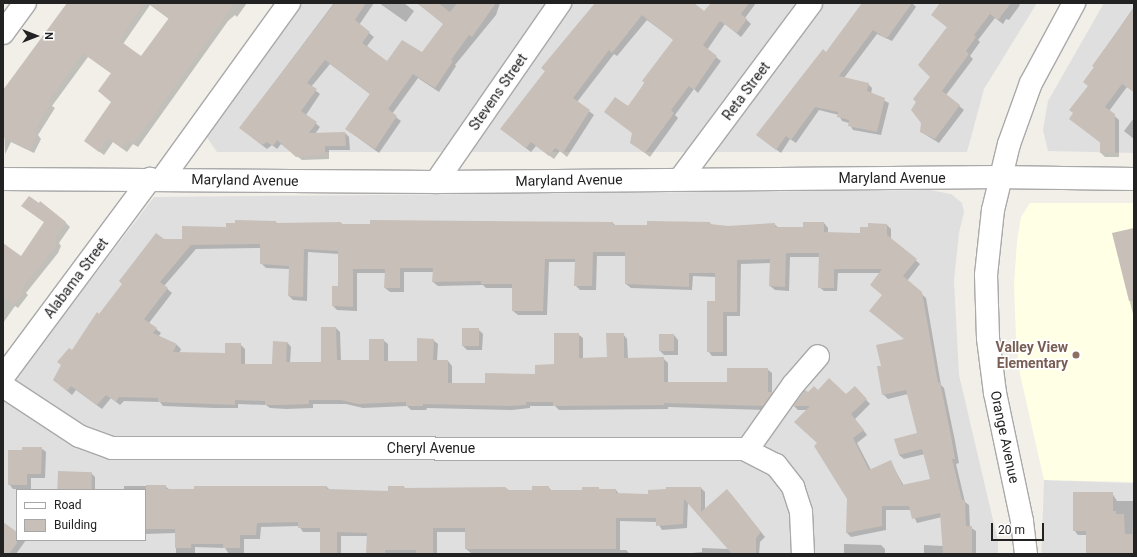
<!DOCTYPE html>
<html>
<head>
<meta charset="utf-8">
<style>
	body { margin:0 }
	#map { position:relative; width:1137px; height:557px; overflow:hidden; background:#f2efe9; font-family:Roboto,sans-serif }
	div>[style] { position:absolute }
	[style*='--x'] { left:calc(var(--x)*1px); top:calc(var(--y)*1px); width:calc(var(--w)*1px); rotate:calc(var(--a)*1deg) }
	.residential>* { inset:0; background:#e0dfdf; transform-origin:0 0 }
	.education>* { inset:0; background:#ffffe5 }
	.shadow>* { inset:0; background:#0003 }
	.building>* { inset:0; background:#c7bfb8; transform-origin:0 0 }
	.roads { filter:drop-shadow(1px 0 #a9a9a9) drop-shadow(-1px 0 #a9a9a9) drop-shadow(0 1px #a9a9a9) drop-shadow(0 -1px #a9a9a9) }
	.minor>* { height:22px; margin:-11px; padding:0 11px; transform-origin:11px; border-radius:11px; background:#fff }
	.dots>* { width:11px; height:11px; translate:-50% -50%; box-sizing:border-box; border:2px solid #fff; border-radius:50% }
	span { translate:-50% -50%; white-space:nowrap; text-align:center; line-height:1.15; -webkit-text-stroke:3px #fff; paint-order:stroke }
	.street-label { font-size:14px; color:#222 }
	.education-label { font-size:14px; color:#785e54; font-weight:700 }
	.right { translate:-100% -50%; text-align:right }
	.frame { position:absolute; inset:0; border:4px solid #222; pointer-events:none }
	.legend { position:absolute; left:16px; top:489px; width:130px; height:52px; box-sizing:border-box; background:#fff; border:1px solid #a7a7a7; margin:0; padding:5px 7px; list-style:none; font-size:12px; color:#222 }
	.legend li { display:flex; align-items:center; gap:8px; height:20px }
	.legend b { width:20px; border:1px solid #a7a7a7 }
	.north { position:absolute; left:16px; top:16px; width:40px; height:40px; -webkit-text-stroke:3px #fff; paint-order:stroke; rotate:90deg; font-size:11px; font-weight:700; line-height:16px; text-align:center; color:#222 }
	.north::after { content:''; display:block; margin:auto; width:14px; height:18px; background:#222; clip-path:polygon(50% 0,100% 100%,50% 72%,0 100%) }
	.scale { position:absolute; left:991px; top:523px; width:53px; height:18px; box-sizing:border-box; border:2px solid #222; border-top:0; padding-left:5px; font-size:12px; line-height:14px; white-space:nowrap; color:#222; -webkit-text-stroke:3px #fff; paint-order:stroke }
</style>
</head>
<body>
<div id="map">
	<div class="residential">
		<div style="clip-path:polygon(302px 3px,1037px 3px,984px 89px,967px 152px,217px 152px,206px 136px)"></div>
		<div style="clip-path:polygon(1104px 3px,1134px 3px,1134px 153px,1048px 151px,1043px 130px,1048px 101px)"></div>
		<div style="clip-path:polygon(evenodd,930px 190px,951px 194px,962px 203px,964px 212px,959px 233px,954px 281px,959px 375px,998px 541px,998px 554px,3px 554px,3px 394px,154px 197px,930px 190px,17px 490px,145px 490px,145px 540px,17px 540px,17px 490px)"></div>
		<div style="left:1044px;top:480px;width:90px;height:74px;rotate:2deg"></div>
	</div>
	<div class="education">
		<div style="clip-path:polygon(1030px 203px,1134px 203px,1134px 482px,1044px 480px,1020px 374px,1016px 337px,1014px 286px,1017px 241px,1021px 217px)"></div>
	</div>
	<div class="shadow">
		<div style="clip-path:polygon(evenodd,69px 3px,247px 3px,237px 17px,235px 15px,228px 21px,138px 147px,133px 144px,127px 152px,113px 142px,104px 155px,90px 145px,112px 102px,99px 91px,112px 74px,88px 57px,52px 106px,55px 108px,38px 135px,41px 139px,34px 153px,11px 142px,5px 154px,3px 92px,69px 3px,150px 5px,169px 19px,141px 57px,123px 44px,150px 5px)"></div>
		<div style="clip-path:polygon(334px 3px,374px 3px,359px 25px,374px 37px,367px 46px,387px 62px,422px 54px,444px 24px,417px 3px,500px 3px,496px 15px,455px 65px,456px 66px,439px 92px,418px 78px,392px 114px,401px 121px,379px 153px,346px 129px,370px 94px,330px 64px,311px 87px,320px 94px,306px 115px,320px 127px,315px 134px,345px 133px,349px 137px,350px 150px,329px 150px,329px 159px,302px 160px,281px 144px,277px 149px,272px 145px,267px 149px,240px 128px)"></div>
		<div style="clip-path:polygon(379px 3px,404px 3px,414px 11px,406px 22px)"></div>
		<div style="clip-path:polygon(596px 3px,691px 3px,705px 12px,712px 3px,756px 3px,745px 18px,751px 24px,741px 37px,725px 24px,707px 50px,721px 61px,698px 93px,694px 89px,675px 115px,678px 118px,650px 157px,631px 142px,633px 133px,628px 107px,674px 40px,647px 20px,617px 56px,614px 54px,577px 102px,594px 115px,567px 157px,560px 151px,554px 159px,536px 146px,531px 152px,506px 133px,546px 72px,542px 68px)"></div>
		<div style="clip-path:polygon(863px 3px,912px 3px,916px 7px,892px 41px,877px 34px,844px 78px,868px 84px,872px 88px,871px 94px,889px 103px,881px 135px,853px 130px,849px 123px,842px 121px,839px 115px,819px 110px,796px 143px,790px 139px,781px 153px,757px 135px,826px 53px)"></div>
		<div style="clip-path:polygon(941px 3px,1018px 3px,1020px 5px,1009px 20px,1006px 19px,1003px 24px,995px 18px,978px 40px,980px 42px,970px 56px,973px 59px,946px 95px,964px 110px,939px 143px,921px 132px,931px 77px,948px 28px,932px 15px)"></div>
		<div style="clip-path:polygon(1134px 7px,1134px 92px,1127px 87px,1109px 111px,1119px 120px,1119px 157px,1105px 157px,1101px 153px,1101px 143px,1070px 119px,1088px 86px,1096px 68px,1093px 66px)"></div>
		<div style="clip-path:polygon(1134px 118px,1134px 139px,1124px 131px)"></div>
		<div style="clip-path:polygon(23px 206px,65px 222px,70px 227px,59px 243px,61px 246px,58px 253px,26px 293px,28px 295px,18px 308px,15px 306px,3px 323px,3px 244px,21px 258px,45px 223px)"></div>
		<div style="clip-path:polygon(276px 222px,278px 224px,341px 223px,344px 225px,613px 223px,616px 226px,648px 226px,710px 223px,713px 226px,728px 227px,774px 224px,779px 228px,804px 228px,804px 223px,824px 223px,828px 228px,828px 233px,861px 234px,887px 225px,891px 229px,891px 240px,920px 264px,907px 281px,926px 298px,941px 385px,944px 388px,955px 441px,959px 463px,956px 464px,965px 502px,969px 505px,970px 527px,976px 531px,976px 554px,924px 554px,924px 545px,943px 546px,942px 517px,917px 523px,911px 510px,886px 510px,886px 530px,851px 537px,847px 533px,848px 499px,819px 443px,808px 410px,798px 410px,794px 406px,805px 391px,808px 394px,818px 392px,846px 395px,855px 387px,870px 404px,855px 419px,867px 435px,857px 443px,871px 470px,890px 461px,904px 486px,931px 480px,925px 454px,904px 459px,899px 455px,918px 434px,908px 394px,888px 399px,883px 394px,882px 366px,906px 340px,883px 295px,880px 273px,838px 273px,837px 291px,824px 291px,819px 287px,820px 257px,790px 257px,789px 291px,775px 290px,770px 286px,771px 263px,741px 264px,740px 316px,727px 316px,727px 356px,712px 356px,708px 351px,716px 302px,716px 277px,693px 276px,692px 290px,631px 288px,626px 284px,626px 256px,597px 256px,596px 290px,580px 290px,575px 285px,576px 262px,549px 262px,547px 315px,518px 315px,513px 311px,513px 288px,486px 288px,483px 285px,438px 286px,433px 282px,434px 272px,404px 272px,404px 292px,390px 292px,385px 288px,385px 273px,357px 273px,357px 311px,337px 310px,333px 306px,333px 287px,339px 287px,339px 254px,308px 252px,307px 301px,293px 300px,289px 296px,289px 269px,266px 268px,261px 263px,261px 248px,196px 249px,164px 286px,172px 293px,149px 323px,161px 333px,158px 337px,177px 345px,181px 349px,179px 354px,226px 354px,240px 344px,245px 349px,245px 365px,273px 365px,287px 342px,291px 347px,290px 363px,322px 363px,322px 328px,336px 328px,340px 332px,341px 361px,370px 361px,383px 340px,388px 344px,388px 362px,418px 362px,433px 340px,438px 344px,437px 361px,448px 361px,452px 366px,452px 384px,486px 384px,536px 375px,555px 364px,578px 334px,583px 338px,583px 359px,608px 358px,623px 334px,627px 339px,628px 359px,663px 358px,668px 363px,668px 383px,728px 383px,767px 369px,772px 373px,772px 393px,777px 397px,767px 410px,668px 407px,668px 409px,559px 410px,555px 406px,530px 406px,530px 408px,512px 410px,427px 408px,426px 410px,411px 410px,407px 406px,363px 408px,346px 404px,313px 404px,313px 408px,286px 409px,270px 408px,266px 405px,238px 404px,238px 408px,215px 408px,163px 406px,160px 402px,124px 401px,120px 405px,111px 398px,102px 409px,76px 390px,72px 395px,54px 380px,99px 315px,164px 240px,183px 240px,227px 228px)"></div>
		<div style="clip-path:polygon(1134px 229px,1134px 318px,1113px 234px)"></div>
		<div style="clip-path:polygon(478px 329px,483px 334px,482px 350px,467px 350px,463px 346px)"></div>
		<div style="clip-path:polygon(674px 335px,678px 340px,678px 355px,664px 355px,660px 351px)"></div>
		<div style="clip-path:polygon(41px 448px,46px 452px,45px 478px,31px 478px,31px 489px,13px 489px,9px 484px,23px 451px)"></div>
		<div style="clip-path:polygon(91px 473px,95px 477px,95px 489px,124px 489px,124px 486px,165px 486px,170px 490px,327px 487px,330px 490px,389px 492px,404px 487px,406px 489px,509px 491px,533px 491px,548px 487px,552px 491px,583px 491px,598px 488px,601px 490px,616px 490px,619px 494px,649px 495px,701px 488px,705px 492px,705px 510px,731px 494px,765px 537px,760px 542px,759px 554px,682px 554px,702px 552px,702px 548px,729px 549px,688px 502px,687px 528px,662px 530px,657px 522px,620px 521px,620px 550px,626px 550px,630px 554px,471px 553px,466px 549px,466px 532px,437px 532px,437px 554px,367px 554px,368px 536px,341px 536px,341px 554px,322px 554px,321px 532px,303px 532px,299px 526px,261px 527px,260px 539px,244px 539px,244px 554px,229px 554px,225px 548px,195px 547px,195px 554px,176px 554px,176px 533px,145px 534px,145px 490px,58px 490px)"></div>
		<div style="clip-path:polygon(1112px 493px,1117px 501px,1134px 501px,1134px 554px,1087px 554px,1087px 535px,1078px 535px,1074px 530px)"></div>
		<div style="clip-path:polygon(3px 530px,17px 533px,17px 540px,26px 540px,16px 554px,3px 554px)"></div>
		<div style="clip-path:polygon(844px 544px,881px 545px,885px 549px,885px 554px,844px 554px)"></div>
	</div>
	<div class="building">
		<div style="clip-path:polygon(67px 3px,144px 3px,119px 40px,141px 56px,169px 18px,148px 3px,235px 3px,133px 144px,128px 140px,122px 148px,108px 138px,99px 152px,84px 141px,111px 102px,98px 91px,111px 73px,83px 53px,48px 102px,51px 103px,34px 132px,37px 134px,30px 150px,3px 137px,3px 90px)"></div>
		<div style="clip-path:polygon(335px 3px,366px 3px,355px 20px,370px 32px,362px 43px,387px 61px,402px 40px,422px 52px,443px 24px,417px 3px,438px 3px,450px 12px,457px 3px,496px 3px,472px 37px,469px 35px,451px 60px,453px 61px,435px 88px,413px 74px,388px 109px,397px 116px,375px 149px,345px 129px,370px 94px,325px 60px,307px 83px,317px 89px,301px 111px,317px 122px,309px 133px,345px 132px,346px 146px,325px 146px,325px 155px,296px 157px,277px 140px,273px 146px,267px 142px,262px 145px,239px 128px)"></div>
		<div style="clip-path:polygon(595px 3px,694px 3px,704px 11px,711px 3px,749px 3px,741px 14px,747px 19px,737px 33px,720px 21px,703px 45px,717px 56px,694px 90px,689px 86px,671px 110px,674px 113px,645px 153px,630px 143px,632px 133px,604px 112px,615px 97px,628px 106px,645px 83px,642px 81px,673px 40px,642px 15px,612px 53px,609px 50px,573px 98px,590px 110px,563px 153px,555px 148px,549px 156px,531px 142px,526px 148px,500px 129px,545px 71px,541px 68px)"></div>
		<div style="clip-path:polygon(862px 3px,912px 3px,888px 37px,885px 38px,873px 30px,839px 76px,869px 83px,867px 91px,885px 98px,877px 132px,848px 126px,849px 120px,837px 117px,838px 112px,815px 107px,791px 140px,786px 136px,776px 150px,756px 135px,823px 49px,826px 52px)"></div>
		<div style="clip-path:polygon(940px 3px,1011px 3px,998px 20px,990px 14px,974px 35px,976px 37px,966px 51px,969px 54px,942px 91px,960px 105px,935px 139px,920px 132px,921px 123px,911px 110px,916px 102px,913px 99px,930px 77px,918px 65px,947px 27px,931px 15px)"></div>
		<div style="clip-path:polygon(1134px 8px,1134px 92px,1122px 84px,1105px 107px,1115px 114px,1115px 153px,1100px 153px,1100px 142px,1069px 119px,1073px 113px,1069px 110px,1088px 86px,1083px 82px,1094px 67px,1092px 66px)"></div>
		<div style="clip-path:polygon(29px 196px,39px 203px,40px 201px,66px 222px,55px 239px,57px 241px,54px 249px,22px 288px,25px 290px,14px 305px,3px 297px,3px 243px,21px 256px,44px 222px,21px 206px)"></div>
		<div style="clip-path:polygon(235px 220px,276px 221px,276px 223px,341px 222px,341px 224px,370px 224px,370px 220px,613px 222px,613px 225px,647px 225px,647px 221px,710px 222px,710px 224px,728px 226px,775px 223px,775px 227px,803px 227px,803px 222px,824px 222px,824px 232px,860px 233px,860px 227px,868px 227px,868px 223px,887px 224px,887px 235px,917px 259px,903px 276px,922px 292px,938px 383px,940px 382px,951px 436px,955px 459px,952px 459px,962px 500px,965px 500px,966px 526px,972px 526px,972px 554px,943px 554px,940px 513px,912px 519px,909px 506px,882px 506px,882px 526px,846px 533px,847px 499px,814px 446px,817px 443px,794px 422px,810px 406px,793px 406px,805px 390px,808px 392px,814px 386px,818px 390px,829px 378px,846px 394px,855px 386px,867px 399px,851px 414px,864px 430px,853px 438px,869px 470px,891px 460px,902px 485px,930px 479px,922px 449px,899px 455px,894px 439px,917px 433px,906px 390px,882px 395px,877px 366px,881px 366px,876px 345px,904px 339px,869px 311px,882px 295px,870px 285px,882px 269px,834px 269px,834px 288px,818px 288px,819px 253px,786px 253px,785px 287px,769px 286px,770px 259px,737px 260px,737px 312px,723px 312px,723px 352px,707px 352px,707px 301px,715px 301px,715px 273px,689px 273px,689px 287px,625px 284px,625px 252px,593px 252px,592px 286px,574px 286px,575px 259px,545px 259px,543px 311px,512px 311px,512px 284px,481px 284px,481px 281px,432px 282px,433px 268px,400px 268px,400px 288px,384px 288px,385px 269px,353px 269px,353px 307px,332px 306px,332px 286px,338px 286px,338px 251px,304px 249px,303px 297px,288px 296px,289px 266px,260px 264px,260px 244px,191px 245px,160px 282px,168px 288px,144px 319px,157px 328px,153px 333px,177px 344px,173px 352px,225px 353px,225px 343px,241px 343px,241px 364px,272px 364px,273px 341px,287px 342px,286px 362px,321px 362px,321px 327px,336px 327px,337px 360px,369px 360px,369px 339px,384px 339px,384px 361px,417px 361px,417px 338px,434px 339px,433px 360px,448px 360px,448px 383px,485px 383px,485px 373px,535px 374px,535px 365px,554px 364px,554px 333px,579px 333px,579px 358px,607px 357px,606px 333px,624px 333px,624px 358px,664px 357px,664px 382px,727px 382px,727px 368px,768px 368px,768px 392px,773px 392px,763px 406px,664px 403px,664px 405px,553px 406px,553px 402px,526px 402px,526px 405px,508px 406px,423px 404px,423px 406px,406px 406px,406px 402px,358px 404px,341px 400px,309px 400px,309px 404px,281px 405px,265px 405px,265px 401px,235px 400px,235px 405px,210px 404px,158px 402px,158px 398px,119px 397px,116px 402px,106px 395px,97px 405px,71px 386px,67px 391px,53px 380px,61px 365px,57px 362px,69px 348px,72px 350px,97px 312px,99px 314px,122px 284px,119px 281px,156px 233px,164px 239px,182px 239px,182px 226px,226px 227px,226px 223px,235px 223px)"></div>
		<div style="clip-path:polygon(1134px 228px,1134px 301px,1129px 301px,1112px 233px)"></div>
		<div style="left:462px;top:328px;width:17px;height:18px"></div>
		<div style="left:674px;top:334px;width:17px;height:15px;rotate:90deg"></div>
		<div style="clip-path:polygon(22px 447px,42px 447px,41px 474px,27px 474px,27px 485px,8px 485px,8px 450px,22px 450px)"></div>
		<div style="left:58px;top:471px;width:34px;height:19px;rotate:2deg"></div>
		<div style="clip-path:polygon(146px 485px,166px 485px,166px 489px,194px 489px,194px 486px,327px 486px,327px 489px,388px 491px,388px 486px,404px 486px,404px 488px,505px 487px,509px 490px,532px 490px,532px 486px,549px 486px,549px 490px,582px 490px,582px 487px,599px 487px,599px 489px,616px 489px,616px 493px,648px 494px,648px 490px,666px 489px,666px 487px,701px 487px,701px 512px,727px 489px,761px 532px,756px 538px,756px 554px,732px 554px,684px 499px,683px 524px,656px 526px,656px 518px,616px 518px,616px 549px,465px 549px,465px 528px,433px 528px,433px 554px,416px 554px,416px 550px,385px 550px,385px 554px,366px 554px,367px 533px,337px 532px,337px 554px,320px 554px,320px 528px,298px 528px,298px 522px,257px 523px,256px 535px,240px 535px,240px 548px,223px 548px,223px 544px,191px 544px,191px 548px,175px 548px,175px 529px,146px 529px)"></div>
		<div style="clip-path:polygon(1073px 492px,1113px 492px,1113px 511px,1116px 511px,1116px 514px,1124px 514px,1125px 534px,1134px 534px,1134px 553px,1086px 554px,1086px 531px,1073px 531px)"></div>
		<div style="clip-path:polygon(3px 522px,17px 532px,17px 543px,9px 554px,3px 554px)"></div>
	</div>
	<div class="roads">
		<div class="minor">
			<div style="--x:3;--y:33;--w:37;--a:-54"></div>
			<div style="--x:3;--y:179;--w:433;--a:0.4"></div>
			<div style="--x:436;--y:182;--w:565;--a:-0.51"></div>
			<div style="--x:1001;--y:177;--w:133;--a:0.9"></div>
			<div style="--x:162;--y:179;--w:217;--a:-54.2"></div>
			<div style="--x:680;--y:179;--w:219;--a:-53.3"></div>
			<div style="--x:436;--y:182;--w:218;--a:-55.3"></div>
			<div style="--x:3;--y:377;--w:247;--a:-53.4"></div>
			<div style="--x:3;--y:386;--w:91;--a:33.3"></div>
			<div style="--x:79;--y:436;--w:35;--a:20"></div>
			<div style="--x:112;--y:448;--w:632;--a:0.09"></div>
			<div style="--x:744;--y:449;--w:36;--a:27"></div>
			<div style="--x:776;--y:465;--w:28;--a:52"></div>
			<div style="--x:793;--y:487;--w:26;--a:72"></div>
			<div style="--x:801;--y:512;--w:42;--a:87.3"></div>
			<div style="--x:747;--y:450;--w:80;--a:-54.7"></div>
			<div style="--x:793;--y:385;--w:38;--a:-49"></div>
			<div style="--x:1026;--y:554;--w:33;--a:-97"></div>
			<div style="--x:1022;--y:521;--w:131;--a:-101.9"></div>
			<div style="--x:995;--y:393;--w:55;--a:-97.3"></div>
			<div style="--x:988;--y:338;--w:63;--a:-91.8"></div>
			<div style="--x:986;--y:275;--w:65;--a:-83.9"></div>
			<div style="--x:993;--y:210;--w:68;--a:-76.4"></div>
			<div style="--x:1009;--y:144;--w:65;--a:-70.2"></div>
			<div style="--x:1031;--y:83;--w:91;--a:-61.7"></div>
		</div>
	</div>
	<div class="dots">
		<div style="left:1076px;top:355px;background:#8d6e63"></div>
	</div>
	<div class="street-label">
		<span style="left:746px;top:91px;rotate:-53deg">Reta Street</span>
		<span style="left:498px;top:92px;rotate:-55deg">Stevens Street</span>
		<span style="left:892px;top:178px">Maryland Avenue</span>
		<span style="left:245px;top:180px;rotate:1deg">Maryland Avenue</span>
		<span style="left:569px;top:180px;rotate:-1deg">Maryland Avenue</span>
		<span style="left:76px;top:278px;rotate:-53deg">Alabama Street</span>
		<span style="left:1005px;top:437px;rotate:78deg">Orange Avenue</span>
		<span style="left:431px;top:448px">Cheryl Avenue</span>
	</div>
	<div class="education-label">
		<span class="right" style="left:1068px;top:355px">Valley View<br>Elementary</span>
	</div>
	<div class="frame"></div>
	<ul class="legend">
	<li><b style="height:5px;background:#fff"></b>Road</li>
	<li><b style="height:11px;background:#c7bfb8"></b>Building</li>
	</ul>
	<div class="north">N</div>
	<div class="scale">20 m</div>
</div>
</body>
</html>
